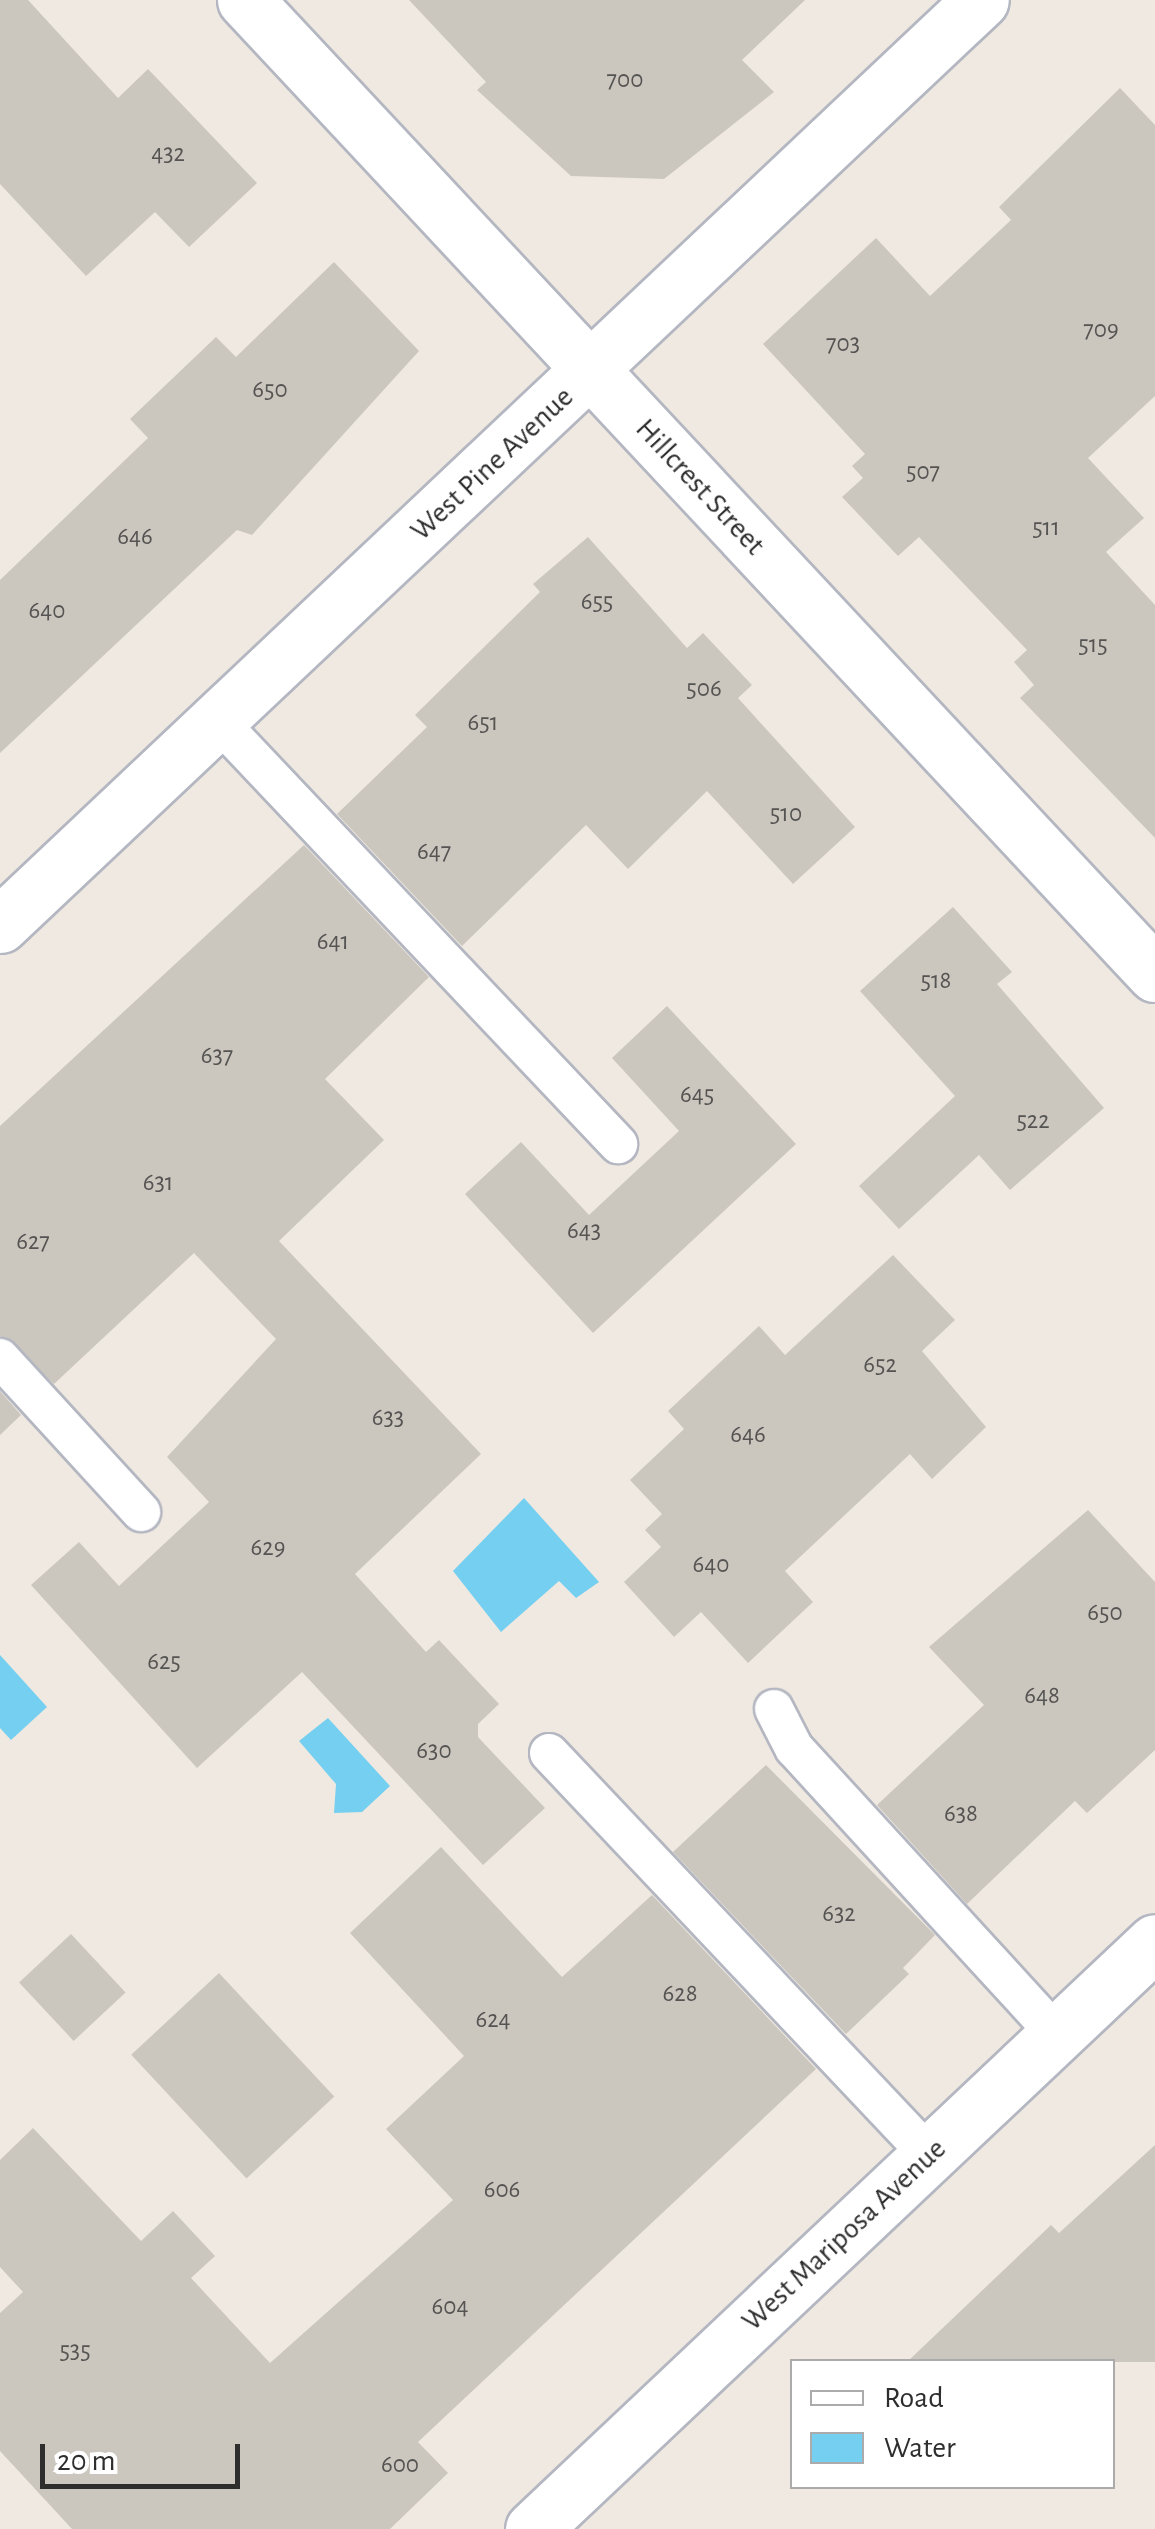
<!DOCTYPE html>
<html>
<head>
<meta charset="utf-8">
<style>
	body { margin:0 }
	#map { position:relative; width:1155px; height:2529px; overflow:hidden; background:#efe9e1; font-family:"Alegreya Sans",sans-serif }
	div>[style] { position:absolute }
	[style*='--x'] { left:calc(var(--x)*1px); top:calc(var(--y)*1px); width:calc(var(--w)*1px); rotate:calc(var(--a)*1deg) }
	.water>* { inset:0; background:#75cff0 }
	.building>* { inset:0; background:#cbc7bf; transform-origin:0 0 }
	.roads { filter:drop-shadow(2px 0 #b4b7c1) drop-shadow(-2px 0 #b4b7c1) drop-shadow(0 2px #b4b7c1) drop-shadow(0 -2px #b4b7c1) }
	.lane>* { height:38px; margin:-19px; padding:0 19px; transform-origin:19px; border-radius:19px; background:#fff }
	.street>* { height:55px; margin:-27.5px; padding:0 27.5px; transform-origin:27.5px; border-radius:27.5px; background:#fff }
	span { translate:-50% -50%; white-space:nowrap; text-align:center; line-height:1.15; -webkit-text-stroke:8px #fff; paint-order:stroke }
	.number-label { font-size:25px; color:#555452 }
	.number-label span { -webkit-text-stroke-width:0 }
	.street-label { font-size:30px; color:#2e2e2e }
	.legend { position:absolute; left:790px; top:2359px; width:325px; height:130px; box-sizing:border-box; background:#fff; border:2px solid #ababab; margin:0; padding:12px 18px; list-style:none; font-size:30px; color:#2e2e2e }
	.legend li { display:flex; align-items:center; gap:20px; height:50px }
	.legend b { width:50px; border:2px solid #ababab }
	.scale { position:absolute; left:40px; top:2444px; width:200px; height:45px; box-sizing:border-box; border:5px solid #2e2e2e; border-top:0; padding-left:12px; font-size:30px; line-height:35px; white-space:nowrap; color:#2e2e2e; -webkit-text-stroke:8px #fff; paint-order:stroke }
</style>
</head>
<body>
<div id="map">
	<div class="water">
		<div style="clip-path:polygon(524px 1498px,599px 1582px,576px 1598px,559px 1581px,501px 1632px,453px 1571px)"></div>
		<div style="clip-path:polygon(0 1655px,47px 1707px,11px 1740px,0 1728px)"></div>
		<div style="clip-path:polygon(328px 1718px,390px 1786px,362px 1812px,334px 1813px,336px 1784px,299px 1741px)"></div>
	</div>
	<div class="building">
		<div style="clip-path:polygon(0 0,28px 0,118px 98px,148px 69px,257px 183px,189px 247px,155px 212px,86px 276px,0 184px)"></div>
		<div style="clip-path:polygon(409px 0,805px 0,742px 60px,774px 92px,664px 179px,571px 176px,477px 90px,486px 82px)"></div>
		<div style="clip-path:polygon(1120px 88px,1155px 125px,1155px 396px,1088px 458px,1144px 518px,1106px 552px,1155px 605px,1155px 838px,1020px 698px,1034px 685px,1014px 662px,1027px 650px,919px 537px,898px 556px,842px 497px,863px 478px,852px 466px,865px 454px,763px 344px,876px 238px,930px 296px,1011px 220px,999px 207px)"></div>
		<div style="clip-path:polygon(334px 262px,419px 351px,252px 535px,237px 530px,0 753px,0 580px,148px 438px,130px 419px,216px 337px,236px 357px)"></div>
		<div style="clip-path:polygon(588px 537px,687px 648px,703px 633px,752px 685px,738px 698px,855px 827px,793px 884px,707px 791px,628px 869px,586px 825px,462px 946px,337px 814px,427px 727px,415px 715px,540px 592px,533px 584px)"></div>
		<div style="clip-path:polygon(304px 845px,429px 977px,325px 1079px,384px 1140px,279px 1241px,481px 1454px,355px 1574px,426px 1652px,439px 1640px,499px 1704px,478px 1724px,478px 1737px,545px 1808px,483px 1865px,302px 1672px,197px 1768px,31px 1585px,79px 1542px,119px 1586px,209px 1502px,167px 1457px,276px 1339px,194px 1253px,54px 1384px,0 1336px,0 1126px)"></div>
		<div style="clip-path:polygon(953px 907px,1012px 972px,997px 984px,1104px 1108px,1010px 1190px,979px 1155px,899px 1229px,859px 1186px,955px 1096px,860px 991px)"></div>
		<div style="clip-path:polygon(667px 1006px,796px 1144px,593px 1333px,465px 1194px,521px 1142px,589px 1215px,679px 1131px,612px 1058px)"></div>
		<div style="clip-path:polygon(893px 1255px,955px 1320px,922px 1351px,986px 1427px,932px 1479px,910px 1454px,785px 1571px,813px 1602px,748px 1663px,701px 1612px,674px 1637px,624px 1582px,661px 1547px,645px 1530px,662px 1514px,630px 1480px,684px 1429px,668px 1411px,759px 1326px,785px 1355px)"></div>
		<div style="clip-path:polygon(0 1391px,21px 1415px,0 1435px)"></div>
		<div style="clip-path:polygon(1088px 1510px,1155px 1582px,1155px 1750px,1087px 1813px,1075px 1801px,967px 1904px,877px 1805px,984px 1705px,929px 1647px)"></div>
		<div style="clip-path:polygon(766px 1765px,935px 1935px,903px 1968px,909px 1974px,846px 2034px,673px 1852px)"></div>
		<div style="clip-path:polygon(441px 1847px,562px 1977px,652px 1895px,816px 2069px,418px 2442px,448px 2473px,390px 2529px,72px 2529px,0 2451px,0 2313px,23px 2292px,0 2267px,0 2160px,33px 2128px,141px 2241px,173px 2211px,215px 2256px,191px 2278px,270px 2363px,453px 2200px,386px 2129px,464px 2056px,350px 1933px)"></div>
		<div style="left:71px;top:1934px;width:80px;height:71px;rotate:47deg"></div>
		<div style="left:219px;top:1973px;width:169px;height:120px;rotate:47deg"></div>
		<div style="clip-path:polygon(1155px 2145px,1155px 2362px,907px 2362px,1051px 2225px,1059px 2233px)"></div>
	</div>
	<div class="roads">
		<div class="lane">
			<div style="--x:217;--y:720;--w:584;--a:46.6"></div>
			<div style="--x:0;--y:1358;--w:209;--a:47.5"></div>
			<div style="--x:774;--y:1709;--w:44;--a:62.9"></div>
			<div style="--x:794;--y:1748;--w:388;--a:47.5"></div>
			<div style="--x:549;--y:1753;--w:553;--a:46.61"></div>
		</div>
		<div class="street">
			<div style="--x:245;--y:0;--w:1333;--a:46.95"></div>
			<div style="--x:0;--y:925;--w:1348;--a:-43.32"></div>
			<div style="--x:533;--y:2529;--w:855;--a:-43.34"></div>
		</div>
	</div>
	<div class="number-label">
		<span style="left:625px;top:80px">700</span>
		<span style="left:168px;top:154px">432</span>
		<span style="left:1101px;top:330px">709</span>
		<span style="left:843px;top:344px">703</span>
		<span style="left:270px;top:390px">650</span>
		<span style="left:923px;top:472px">507</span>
		<span style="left:1046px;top:528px">511</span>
		<span style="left:135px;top:537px">646</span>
		<span style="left:597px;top:602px">655</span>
		<span style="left:47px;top:611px">640</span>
		<span style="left:1093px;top:645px">515</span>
		<span style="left:704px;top:689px">506</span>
		<span style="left:483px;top:723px">651</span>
		<span style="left:786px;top:814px">510</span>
		<span style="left:434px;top:852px">647</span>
		<span style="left:333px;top:942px">641</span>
		<span style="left:936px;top:981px">518</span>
		<span style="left:217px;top:1056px">637</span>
		<span style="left:697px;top:1095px">645</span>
		<span style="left:1033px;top:1121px">522</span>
		<span style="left:158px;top:1183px">631</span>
		<span style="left:584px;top:1231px">643</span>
		<span style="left:33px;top:1242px">627</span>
		<span style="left:880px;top:1365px">652</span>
		<span style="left:388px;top:1418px">633</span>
		<span style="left:748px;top:1435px">646</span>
		<span style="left:268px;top:1548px">629</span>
		<span style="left:711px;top:1565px">640</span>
		<span style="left:1105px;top:1613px">650</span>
		<span style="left:164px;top:1662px">625</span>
		<span style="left:1042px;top:1696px">648</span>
		<span style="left:434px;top:1751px">630</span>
		<span style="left:961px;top:1814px">638</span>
		<span style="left:839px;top:1914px">632</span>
		<span style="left:680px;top:1994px">628</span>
		<span style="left:493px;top:2020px">624</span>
		<span style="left:502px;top:2190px">606</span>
		<span style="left:450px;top:2307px">604</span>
		<span style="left:75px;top:2351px">535</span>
		<span style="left:400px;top:2465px">600</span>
	</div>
	<div class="street-label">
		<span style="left:492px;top:464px;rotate:-43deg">West Pine Avenue</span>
		<span style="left:700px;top:487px;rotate:47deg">Hillcrest Street</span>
		<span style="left:844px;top:2235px;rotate:-43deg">West Mariposa Avenue</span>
	</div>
	<ul class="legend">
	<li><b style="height:12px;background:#fff"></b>Road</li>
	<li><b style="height:28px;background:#75cff0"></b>Water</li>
	</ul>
	<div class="scale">20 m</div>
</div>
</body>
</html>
